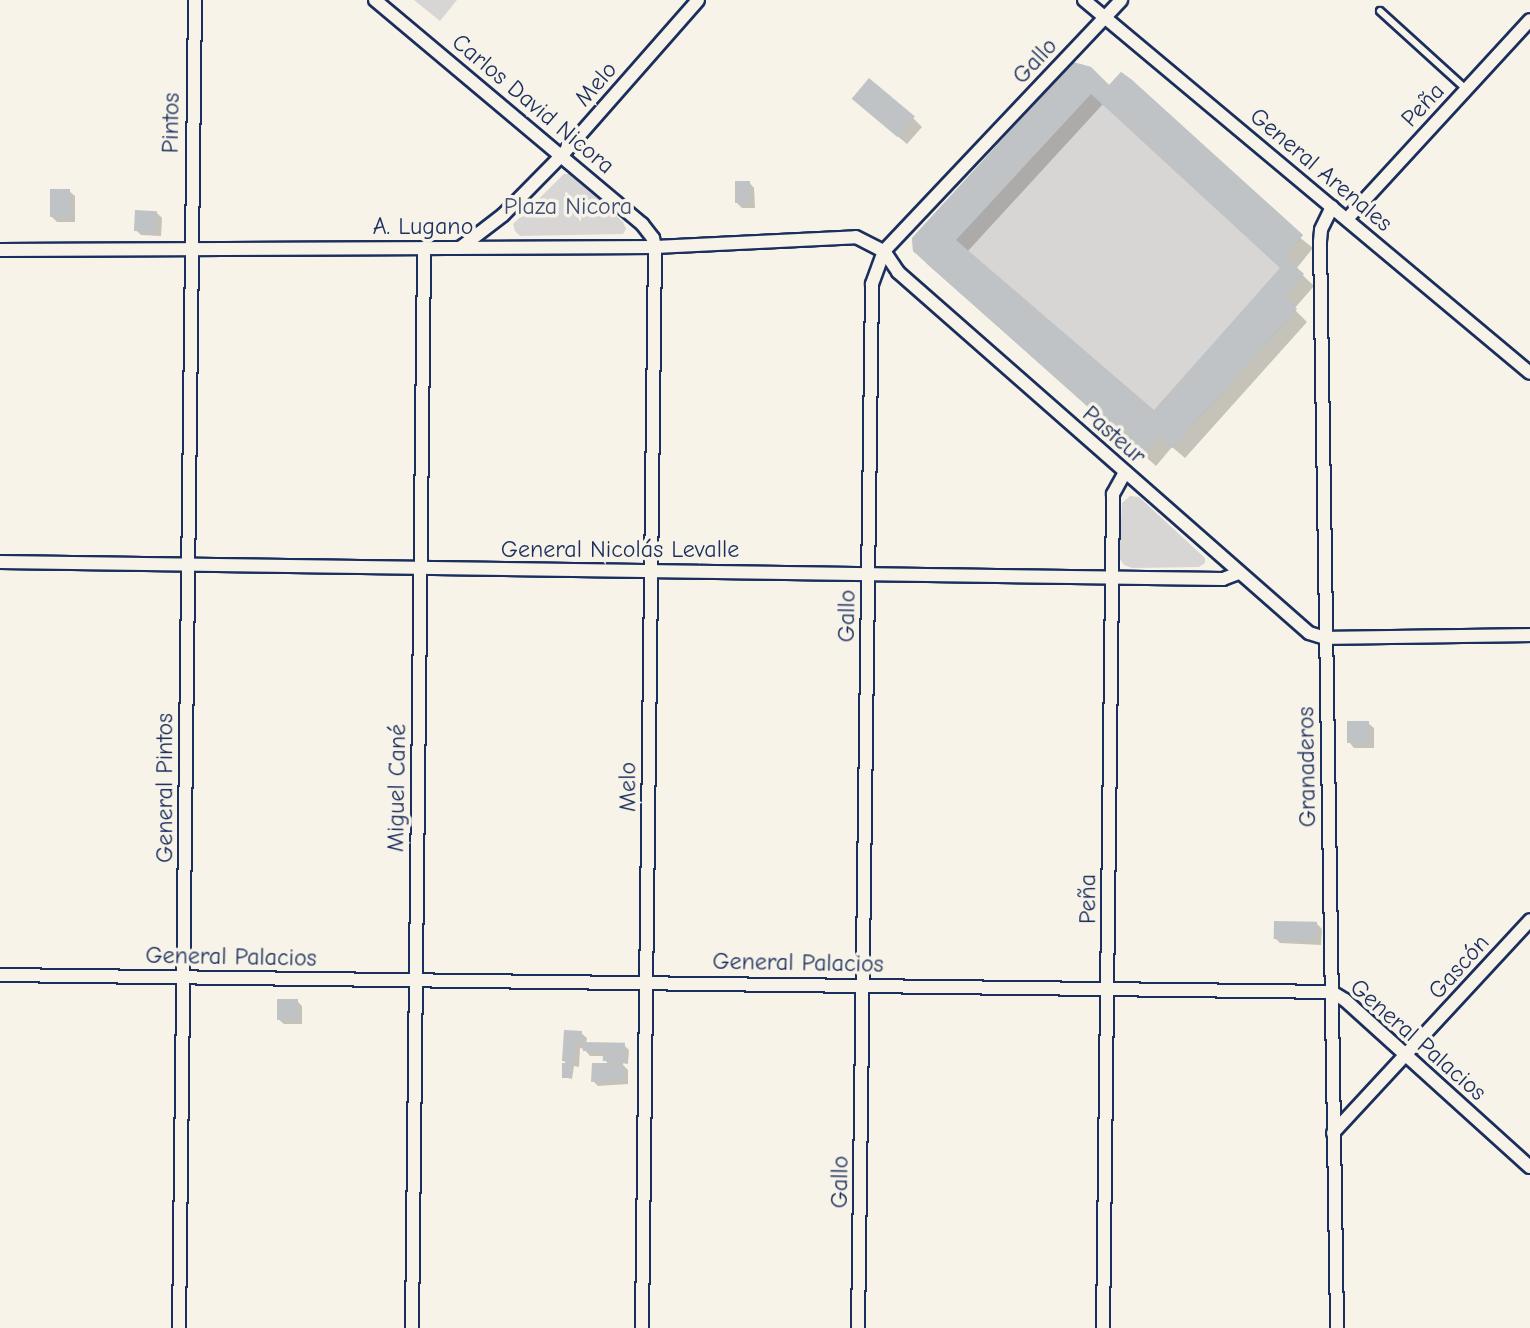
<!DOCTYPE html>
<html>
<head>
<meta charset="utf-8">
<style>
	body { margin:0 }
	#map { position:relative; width:1530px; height:1328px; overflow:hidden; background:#f7f3e8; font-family:"Comic Neue",sans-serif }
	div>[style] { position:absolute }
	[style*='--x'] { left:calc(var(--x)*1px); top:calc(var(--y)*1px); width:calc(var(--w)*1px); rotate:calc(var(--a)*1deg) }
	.green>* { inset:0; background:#d7d6d4 }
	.shadow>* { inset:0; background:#0003 }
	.building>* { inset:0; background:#c0c3c5; transform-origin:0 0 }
	.roads { filter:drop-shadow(2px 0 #1b2f5e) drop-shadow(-2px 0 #1b2f5e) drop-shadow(0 2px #1b2f5e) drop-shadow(0 -2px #1b2f5e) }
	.service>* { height:6px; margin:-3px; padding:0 3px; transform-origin:3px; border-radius:3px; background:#f7f3e8 }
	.minor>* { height:12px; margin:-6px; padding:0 6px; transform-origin:6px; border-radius:6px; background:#f7f3e8 }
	span { translate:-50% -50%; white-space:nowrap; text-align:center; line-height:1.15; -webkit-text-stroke:7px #f7f3e8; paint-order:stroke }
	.street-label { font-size:24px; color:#1b2f5e }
	.park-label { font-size:24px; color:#415076 }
</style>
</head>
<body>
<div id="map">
	<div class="green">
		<div style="clip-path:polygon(414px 0,457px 0,440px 21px)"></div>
		<div style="clip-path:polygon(1073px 62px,1091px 67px,1109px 85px,1121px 72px,1132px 80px,1303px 235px,1285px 257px,1304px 274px,1284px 296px,1297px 309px,1172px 448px,1160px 437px,1143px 456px,913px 251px,912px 238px)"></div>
		<div style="clip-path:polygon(564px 174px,571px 174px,623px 222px,626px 229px,623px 234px,520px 236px,515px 231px,513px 224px)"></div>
		<div style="clip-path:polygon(1130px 496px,1139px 497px,1205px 558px,1205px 563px,1199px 567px,1132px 568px,1124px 565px,1119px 558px,1122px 503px)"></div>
	</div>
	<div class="shadow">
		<div style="clip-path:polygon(evenodd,1074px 64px,1109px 87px,1313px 248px,1296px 269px,1314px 286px,1294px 309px,1307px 322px,1185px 458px,1172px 447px,1156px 466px,926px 263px,1074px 64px,1103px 104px,1282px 268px,1154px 412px,967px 252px,1103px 104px)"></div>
		<div style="clip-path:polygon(863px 107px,913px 118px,922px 127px,907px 144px)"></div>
		<div style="clip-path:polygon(749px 182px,754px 188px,755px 208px,742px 208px,737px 203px)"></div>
		<div style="clip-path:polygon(69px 191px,75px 196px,75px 222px,57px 222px,52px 217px)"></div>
		<div style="clip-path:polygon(157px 213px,162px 218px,161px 236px,141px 235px,136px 230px)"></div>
		<div style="clip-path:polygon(1368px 723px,1374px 728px,1374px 748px,1354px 748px,1349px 742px)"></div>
		<div style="clip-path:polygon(1317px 924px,1322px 929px,1321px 945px,1280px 943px,1275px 938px)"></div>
		<div style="clip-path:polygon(297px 1001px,302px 1006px,302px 1024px,284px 1024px,278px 1019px)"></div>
		<div style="clip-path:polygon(581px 1033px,587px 1038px,586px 1044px,624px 1045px,629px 1050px,628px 1064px,621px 1063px,628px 1070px,628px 1084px,598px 1086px,593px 1081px,608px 1065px,604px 1056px,590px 1056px,584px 1049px,580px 1048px,579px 1067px,574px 1066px,572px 1079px,563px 1077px,568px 1065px,564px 1061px)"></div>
	</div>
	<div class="building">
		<div style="clip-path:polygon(evenodd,1073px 62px,1091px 67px,1109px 85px,1121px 72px,1132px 80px,1303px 235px,1285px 257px,1304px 274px,1284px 296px,1297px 309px,1172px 448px,1160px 437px,1143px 456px,913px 251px,912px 238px,1073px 62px,1091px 94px,1280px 268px,1154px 410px,956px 240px,1091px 94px)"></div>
		<div style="left:869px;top:78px;width:60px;height:27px;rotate:40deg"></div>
		<div style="left:735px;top:181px;width:15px;height:22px"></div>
		<div style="left:50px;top:189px;width:20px;height:28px"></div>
		<div style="left:135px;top:210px;width:22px;height:21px;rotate:3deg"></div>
		<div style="left:1347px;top:721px;width:22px;height:22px"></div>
		<div style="left:1274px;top:921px;width:43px;height:18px;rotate:1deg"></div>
		<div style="left:277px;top:999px;width:21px;height:21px"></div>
		<div style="clip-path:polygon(564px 1030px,582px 1031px,581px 1044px,575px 1044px,574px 1062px,562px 1061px)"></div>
		<div style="left:583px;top:1042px;width:42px;height:9px;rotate:1deg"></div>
		<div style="left:603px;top:1053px;width:24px;height:8px;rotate:2deg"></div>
		<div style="clip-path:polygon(562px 1063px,573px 1063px,570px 1078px,562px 1078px)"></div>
		<div style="clip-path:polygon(592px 1063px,623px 1063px,623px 1079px,591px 1082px)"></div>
	</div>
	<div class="roads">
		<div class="service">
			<div style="--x:1380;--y:11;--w:116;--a:42.2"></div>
		</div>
		<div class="minor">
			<div style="--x:375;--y:0;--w:349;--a:40"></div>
			<div style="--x:642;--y:224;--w:18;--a:52"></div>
			<div style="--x:653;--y:238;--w:9;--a:77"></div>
			<div style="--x:655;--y:247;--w:1081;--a:90.69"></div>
			<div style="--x:1084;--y:0;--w:581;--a:39.91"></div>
			<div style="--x:1332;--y:207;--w:25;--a:116"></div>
			<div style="--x:1321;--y:230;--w:12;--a:95"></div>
			<div style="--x:1320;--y:242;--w:1086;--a:89.1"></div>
			<div style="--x:1347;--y:219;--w:270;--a:-47.4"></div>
			<div style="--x:460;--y:248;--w:54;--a:-37.5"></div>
			<div style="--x:503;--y:215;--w:84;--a:-45.5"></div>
			<div style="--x:562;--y:155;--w:206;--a:-48.7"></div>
			<div style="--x:0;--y:250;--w:655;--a:-0.26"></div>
			<div style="--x:655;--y:247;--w:201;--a:-2.8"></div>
			<div style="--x:856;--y:237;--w:31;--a:27"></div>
			<div style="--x:884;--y:251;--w:25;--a:56"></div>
			<div style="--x:898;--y:272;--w:547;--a:41.29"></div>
			<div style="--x:1309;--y:633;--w:17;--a:17"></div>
			<div style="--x:1325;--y:638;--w:205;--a:-0.8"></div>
			<div style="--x:0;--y:562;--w:1223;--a:0.8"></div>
			<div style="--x:1223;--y:579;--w:17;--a:-21"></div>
			<div style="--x:0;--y:975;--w:1332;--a:0.73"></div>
			<div style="--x:1332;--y:992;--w:15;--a:32"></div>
			<div style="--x:1345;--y:1000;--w:249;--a:42.1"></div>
			<div style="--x:1333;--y:1133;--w:290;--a:-47.2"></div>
			<div style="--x:179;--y:1328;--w:1328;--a:-89.31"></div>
			<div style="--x:412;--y:1328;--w:1080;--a:-89.36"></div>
			<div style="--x:858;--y:1328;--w:1044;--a:-89.23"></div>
			<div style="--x:872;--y:284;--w:35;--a:-70"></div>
			<div style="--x:884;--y:251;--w:345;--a:-46.6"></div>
			<div style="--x:1103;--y:1328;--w:834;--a:-89.31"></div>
			<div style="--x:1113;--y:494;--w:25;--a:-61"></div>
		</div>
	</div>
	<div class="street-label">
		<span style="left:1035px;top:61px;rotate:-47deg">Gallo</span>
		<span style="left:596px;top:84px;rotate:-49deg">Melo</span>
		<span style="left:533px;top:104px;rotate:40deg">Carlos David Nicora</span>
		<span style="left:1423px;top:105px;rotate:-47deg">Peña</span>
		<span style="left:171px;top:123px;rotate:-89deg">Pintos</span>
		<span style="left:1321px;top:170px;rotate:40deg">General Arenales</span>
		<span style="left:423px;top:227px">A. Lugano</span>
		<span style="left:1114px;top:435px;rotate:41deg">Pasteur</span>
		<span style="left:620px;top:550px">General Nicolás Levalle</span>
		<span style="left:847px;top:616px;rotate:-89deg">Gallo</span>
		<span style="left:1307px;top:767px;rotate:-91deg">Granaderos</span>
		<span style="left:628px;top:787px;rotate:-90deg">Melo</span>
		<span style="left:165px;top:788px;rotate:-90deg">General Pintos</span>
		<span style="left:397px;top:788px;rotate:-89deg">Miguel Cané</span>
		<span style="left:1088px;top:899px;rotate:-90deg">Peña</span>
		<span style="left:231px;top:957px;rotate:1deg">General Palacios</span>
		<span style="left:798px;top:963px;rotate:1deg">General Palacios</span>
		<span style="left:1459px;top:967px;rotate:-48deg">Gascón</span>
		<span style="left:1418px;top:1040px;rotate:41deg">General Palacios</span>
		<span style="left:840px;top:1182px;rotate:-89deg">Gallo</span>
	</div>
	<div class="park-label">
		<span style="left:568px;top:207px">Plaza Nicora</span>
	</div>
</div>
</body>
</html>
